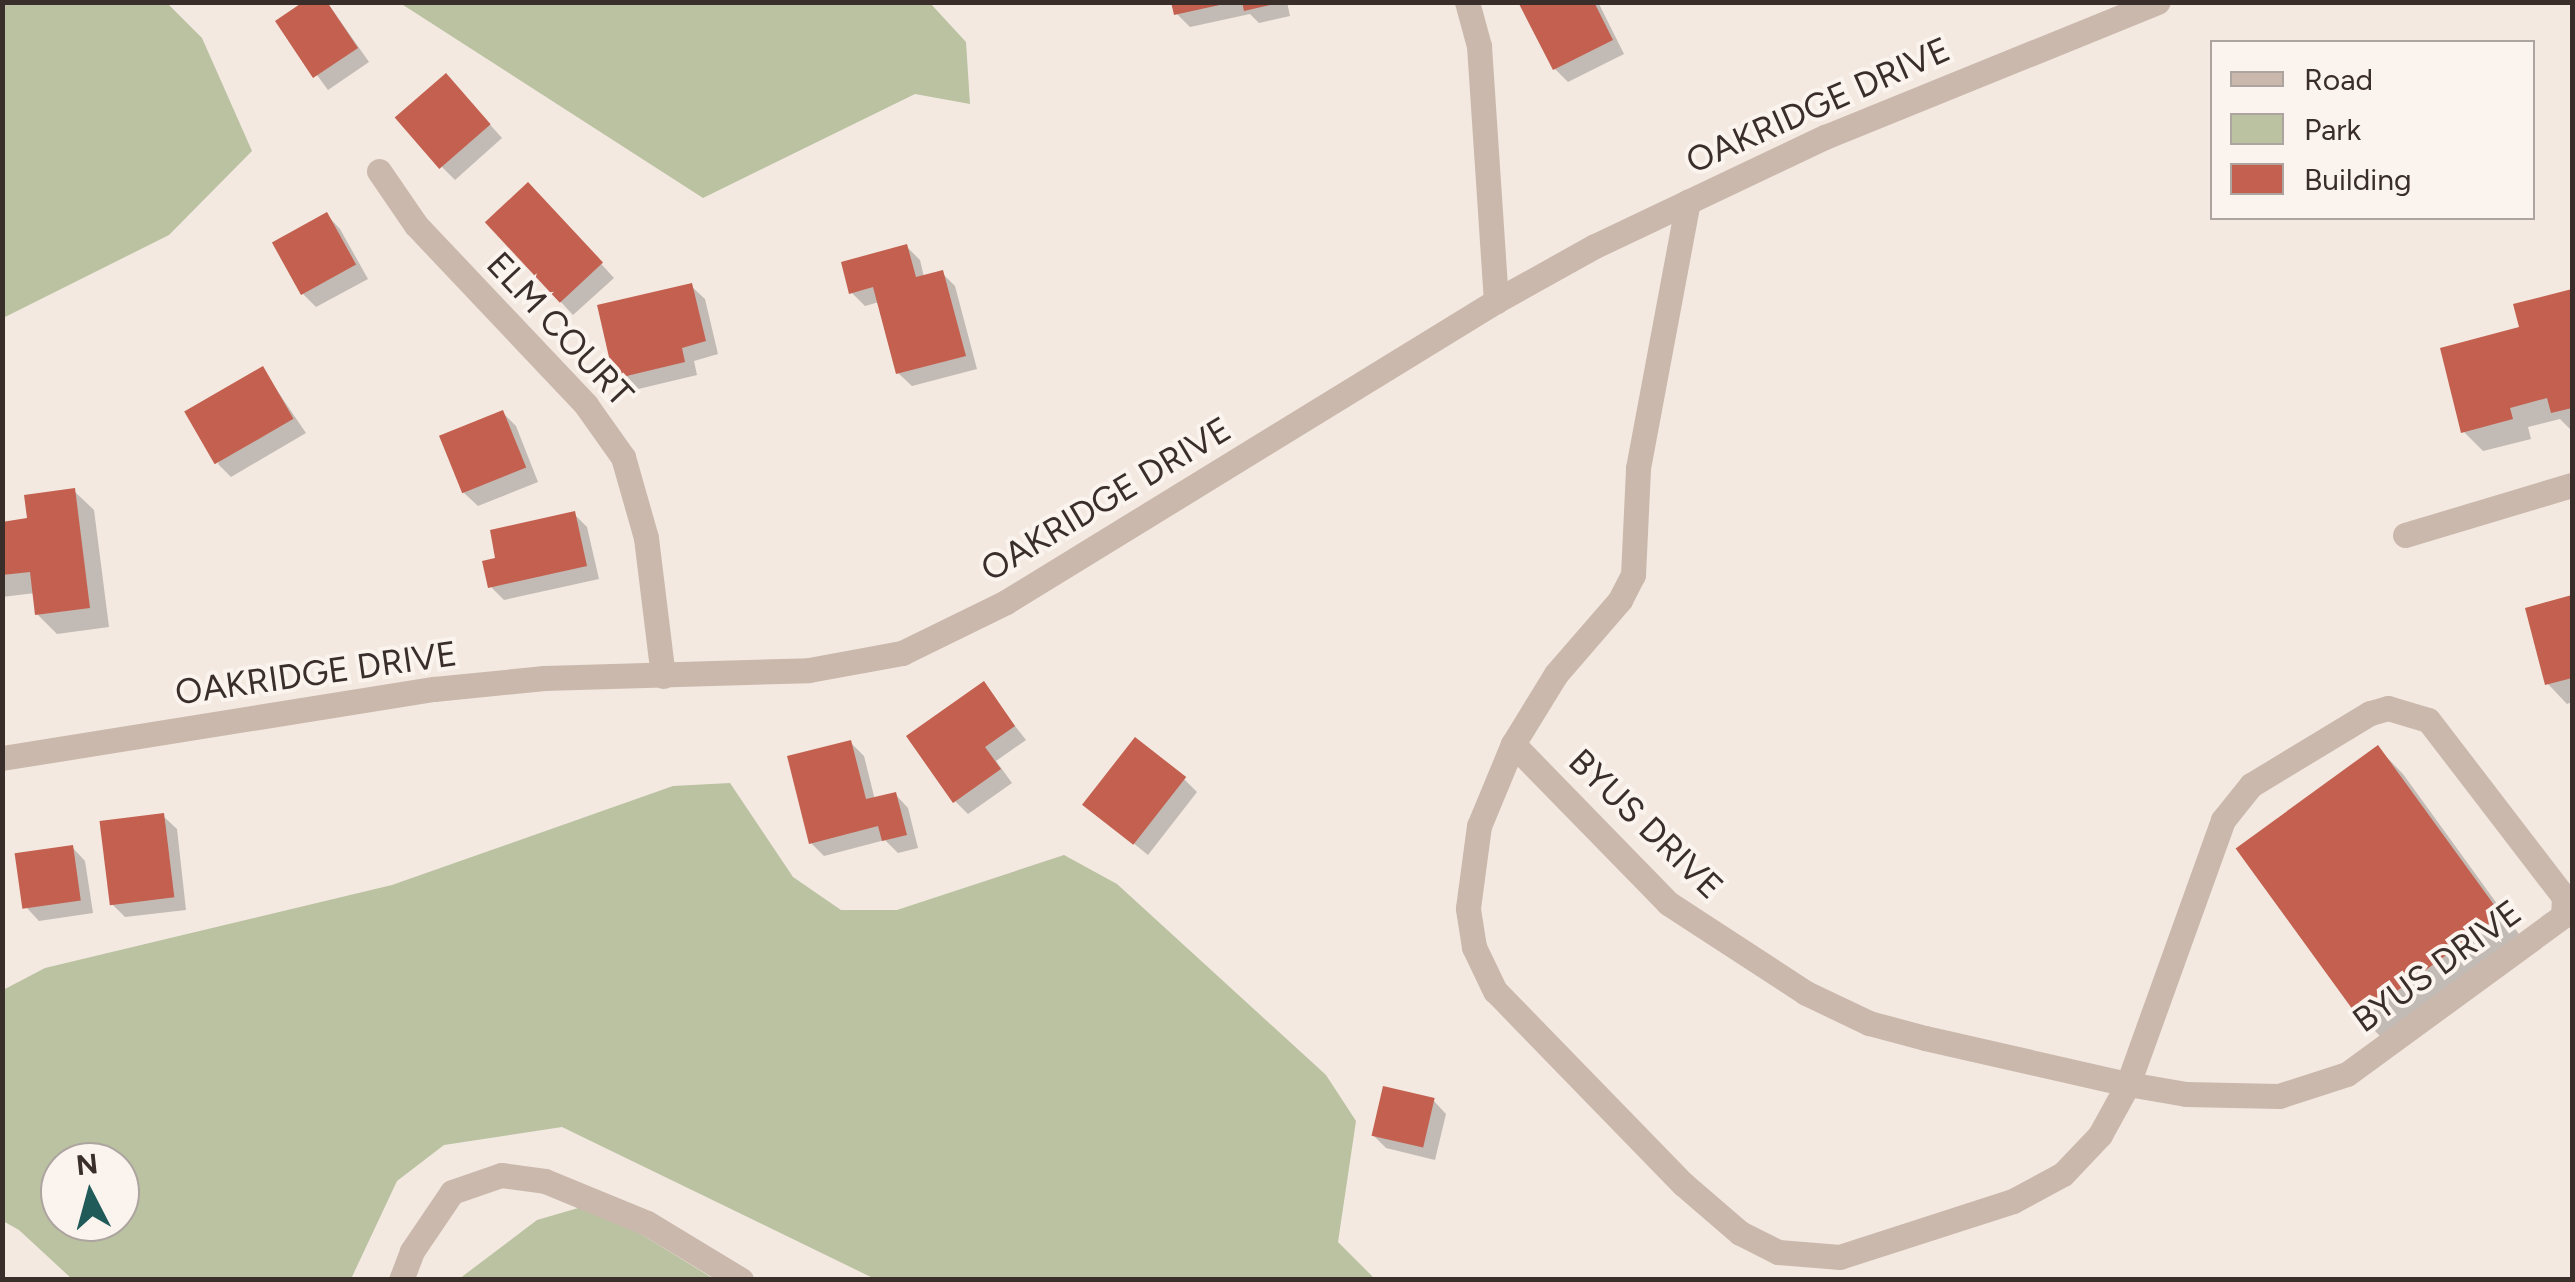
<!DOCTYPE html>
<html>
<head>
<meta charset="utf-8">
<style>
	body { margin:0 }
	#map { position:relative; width:2575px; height:1282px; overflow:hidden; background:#f3e9e1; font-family:Figtree,sans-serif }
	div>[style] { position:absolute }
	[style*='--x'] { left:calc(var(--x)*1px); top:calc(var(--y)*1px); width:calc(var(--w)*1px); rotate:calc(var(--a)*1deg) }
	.green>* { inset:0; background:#bac2a1 }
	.shadow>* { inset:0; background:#0003 }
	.building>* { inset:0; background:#c3604f; transform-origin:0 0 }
	.minor>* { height:25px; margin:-12.5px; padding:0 12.5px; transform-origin:12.5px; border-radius:12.5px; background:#cbb8ac }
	span { translate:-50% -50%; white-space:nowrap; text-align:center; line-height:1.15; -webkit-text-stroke:8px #faf3ee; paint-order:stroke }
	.street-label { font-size:35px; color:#3a2e2b }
	.frame { position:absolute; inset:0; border:5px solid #3a2e2b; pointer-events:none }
	.legend { position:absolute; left:2210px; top:40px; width:325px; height:180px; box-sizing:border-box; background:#faf3ee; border:2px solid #ada4a0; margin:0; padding:12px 18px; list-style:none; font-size:30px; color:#3a2e2b }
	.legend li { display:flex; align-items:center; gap:20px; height:50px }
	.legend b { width:50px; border:2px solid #ada4a0 }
	.north { position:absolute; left:40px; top:1142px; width:100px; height:100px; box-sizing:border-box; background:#faf3ee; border:2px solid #ada4a0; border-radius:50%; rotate:354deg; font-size:28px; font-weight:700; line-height:40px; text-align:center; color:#3a2e2b }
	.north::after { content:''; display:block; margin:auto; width:35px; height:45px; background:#215b59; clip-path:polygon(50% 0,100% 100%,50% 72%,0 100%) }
</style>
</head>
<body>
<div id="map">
	<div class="green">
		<div style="clip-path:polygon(3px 2px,167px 3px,202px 38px,252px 151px,169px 235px,3px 318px)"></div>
		<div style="clip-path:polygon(400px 3px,930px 3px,966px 42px,970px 104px,915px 94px,703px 198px)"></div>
		<div style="clip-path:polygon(evenodd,730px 783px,793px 877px,841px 910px,897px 910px,1064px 855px,1117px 884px,1326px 1075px,1356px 1121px,1338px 1242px,1375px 1279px,875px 1279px,562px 1127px,444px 1145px,397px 1181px,351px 1279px,72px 1279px,19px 1230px,3px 1221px,3px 990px,45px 968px,392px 885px,673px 786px,730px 783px,120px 1162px,120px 1222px,60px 1222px,60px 1162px,120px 1162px)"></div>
		<div style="clip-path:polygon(592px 1204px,714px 1279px,459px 1279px,537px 1220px)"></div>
	</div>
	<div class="shadow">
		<div style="clip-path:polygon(308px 2px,327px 2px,369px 62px,328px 90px,278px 22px)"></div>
		<div style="clip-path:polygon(1174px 2px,1287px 2px,1290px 16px,1259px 23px,1250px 14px,1190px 27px,1177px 14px)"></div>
		<div style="clip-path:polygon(1521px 2px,1598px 2px,1624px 54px,1568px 82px,1555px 69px)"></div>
		<div style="clip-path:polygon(459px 90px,502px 138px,455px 180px,442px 167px)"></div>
		<div style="clip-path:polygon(541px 198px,614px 278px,573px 315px,487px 222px)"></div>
		<div style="clip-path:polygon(327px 215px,340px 229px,368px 279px,316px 307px,303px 294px)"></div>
		<div style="clip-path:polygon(906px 246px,920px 260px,924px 277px,942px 273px,955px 286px,977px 369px,912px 386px,898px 373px,879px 302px,865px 306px,851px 292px)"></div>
		<div style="clip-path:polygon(691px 286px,705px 299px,718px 354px,694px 361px,697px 375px,630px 391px,617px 378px)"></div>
		<div style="clip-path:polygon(2571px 292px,2572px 431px,2560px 419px,2528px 427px,2531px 439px,2483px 451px,2464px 432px)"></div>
		<div style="clip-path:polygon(263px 370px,306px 433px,231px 477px,218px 464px)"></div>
		<div style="clip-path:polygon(503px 413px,516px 426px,538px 482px,478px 506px,464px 493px)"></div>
		<div style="clip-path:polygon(74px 491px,94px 510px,109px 627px,57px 634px,37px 614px,35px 593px,2px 597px,2px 524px,30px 521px)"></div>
		<div style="clip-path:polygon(574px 514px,587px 527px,599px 579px,504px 600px,490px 586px)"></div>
		<div style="clip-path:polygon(2572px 598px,2572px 702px,2567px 704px,2548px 684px,2528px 610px)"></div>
		<div style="clip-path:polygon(983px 685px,1026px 740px,996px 761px,1012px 783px,968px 814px,955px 801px)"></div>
		<div style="clip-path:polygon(851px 743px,864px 756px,875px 800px,895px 794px,908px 808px,918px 848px,898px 853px,885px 840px,824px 856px,811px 843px)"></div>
		<div style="clip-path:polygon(2378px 748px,2403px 774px,2524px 941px,2385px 1041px,2360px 1016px)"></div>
		<div style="clip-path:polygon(1184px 779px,1197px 792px,1148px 855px,1086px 805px)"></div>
		<div style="clip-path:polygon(163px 816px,177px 829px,186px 910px,125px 917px,112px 904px)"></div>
		<div style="clip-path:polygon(72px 847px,85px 861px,93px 913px,39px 921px,26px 907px)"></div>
		<div style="clip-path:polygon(1433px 1100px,1446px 1114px,1435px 1160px,1386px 1148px,1373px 1135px)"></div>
	</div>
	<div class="building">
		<div style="clip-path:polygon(303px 2px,327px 2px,358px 48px,313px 78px,275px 21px)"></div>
		<div style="clip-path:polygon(1171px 2px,1224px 2px,1224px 4px,1174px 15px)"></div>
		<div style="clip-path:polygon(1242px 2px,1274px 2px,1274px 4px,1244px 11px)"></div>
		<div style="clip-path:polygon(1518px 2px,1594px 2px,1613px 40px,1553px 70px)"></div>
		<div style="left:446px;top:73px;width:68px;height:68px;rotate:49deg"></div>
		<div style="left:528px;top:182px;width:110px;height:59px;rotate:47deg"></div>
		<div style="left:327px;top:212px;width:60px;height:63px;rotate:61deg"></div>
		<div style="clip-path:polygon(907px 244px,916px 277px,943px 270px,966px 356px,896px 374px,873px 287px,849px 294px,841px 262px)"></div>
		<div style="clip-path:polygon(692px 283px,706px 341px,682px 348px,685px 362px,614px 379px,597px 305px)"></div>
		<div style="clip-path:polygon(2572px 289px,2572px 408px,2551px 413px,2547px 398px,2510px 408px,2513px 419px,2461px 433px,2440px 348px,2519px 327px,2513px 304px)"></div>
		<div style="left:263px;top:366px;width:61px;height:91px;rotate:60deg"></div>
		<div style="left:503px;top:410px;width:62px;height:69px;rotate:68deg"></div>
		<div style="clip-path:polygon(75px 488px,90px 608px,35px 615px,30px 572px,2px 575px,2px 522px,27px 518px,24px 495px)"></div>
		<div style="clip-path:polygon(575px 511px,587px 566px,488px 588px,482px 561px,495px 558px,490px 530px)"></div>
		<div style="clip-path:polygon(2572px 595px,2572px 678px,2545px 685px,2525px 608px)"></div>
		<div style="clip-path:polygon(984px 681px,1015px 726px,985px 747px,1001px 769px,953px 803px,906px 736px)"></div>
		<div style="left:1135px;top:737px;width:65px;height:86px;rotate:38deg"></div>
		<div style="clip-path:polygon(851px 740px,866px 799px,896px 792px,907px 835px,882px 841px,878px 826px,809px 844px,787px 756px)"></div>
		<div style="left:2378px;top:745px;width:210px;height:176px;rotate:54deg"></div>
		<div style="left:164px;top:813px;width:85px;height:65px;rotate:83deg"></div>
		<div style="left:73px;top:845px;width:56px;height:59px;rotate:82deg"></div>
		<div style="left:1383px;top:1086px;width:53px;height:51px;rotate:13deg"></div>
	</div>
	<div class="minor">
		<div style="--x:1467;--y:2;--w:46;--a:74.7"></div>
		<div style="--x:1479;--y:46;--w:256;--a:86.2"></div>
		<div style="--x:379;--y:171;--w:65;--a:55.6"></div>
		<div style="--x:416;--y:225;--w:248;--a:46.6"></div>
		<div style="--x:586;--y:405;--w:64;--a:54.6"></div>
		<div style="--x:623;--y:457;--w:84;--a:74.1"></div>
		<div style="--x:646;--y:538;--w:139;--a:83"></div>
		<div style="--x:2405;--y:535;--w:174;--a:-16.7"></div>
		<div style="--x:1513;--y:744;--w:222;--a:45.7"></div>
		<div style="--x:1668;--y:903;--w:165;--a:33.1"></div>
		<div style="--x:1806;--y:993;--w:70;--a:25.5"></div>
		<div style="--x:1869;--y:1023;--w:58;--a:15"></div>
		<div style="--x:1925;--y:1038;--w:208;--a:12.8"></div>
		<div style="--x:2128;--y:1084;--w:59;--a:9.8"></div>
		<div style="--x:2186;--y:1094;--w:93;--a:1.2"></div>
		<div style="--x:2279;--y:1096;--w:71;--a:-17.9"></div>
		<div style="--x:2347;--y:1074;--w:268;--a:-36.2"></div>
		<div style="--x:2563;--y:916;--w:19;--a:-87"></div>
		<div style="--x:2564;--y:897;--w:223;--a:-127.5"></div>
		<div style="--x:2428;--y:720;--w:42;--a:-163.3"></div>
		<div style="--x:2388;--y:708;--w:19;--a:164"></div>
		<div style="--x:2370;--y:713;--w:139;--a:148.8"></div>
		<div style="--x:2251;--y:785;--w:45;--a:128.7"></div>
		<div style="--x:2223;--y:820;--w:281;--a:109.8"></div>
		<div style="--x:2128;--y:1084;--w:58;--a:118.8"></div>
		<div style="--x:2100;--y:1135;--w:54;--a:133.5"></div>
		<div style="--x:2063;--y:1174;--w:57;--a:151.6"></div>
		<div style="--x:2013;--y:1201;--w:182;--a:162.1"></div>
		<div style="--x:1840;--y:1257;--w:62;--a:-175.4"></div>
		<div style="--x:1778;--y:1252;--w:42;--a:-153.4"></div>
		<div style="--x:1740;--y:1233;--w:75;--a:-139.3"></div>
		<div style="--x:1683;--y:1184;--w:269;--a:-134.2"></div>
		<div style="--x:1495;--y:991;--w:49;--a:-115.5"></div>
		<div style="--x:1474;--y:947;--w:39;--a:-99"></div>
		<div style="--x:1468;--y:908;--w:83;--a:-82.4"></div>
		<div style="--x:1479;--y:826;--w:89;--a:-67.5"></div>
		<div style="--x:1513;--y:744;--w:82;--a:-58.4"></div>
		<div style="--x:1556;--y:674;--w:98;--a:-49.1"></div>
		<div style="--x:1620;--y:600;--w:28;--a:-63"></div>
		<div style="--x:1633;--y:575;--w:107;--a:-87.3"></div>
		<div style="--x:1638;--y:468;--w:271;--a:-79.4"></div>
		<div style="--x:2;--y:758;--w:437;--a:-9.1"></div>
		<div style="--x:434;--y:689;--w:111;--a:-5.7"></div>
		<div style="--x:544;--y:678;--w:265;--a:-1.7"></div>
		<div style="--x:809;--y:670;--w:95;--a:-10.4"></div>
		<div style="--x:902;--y:653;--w:116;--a:-26.1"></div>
		<div style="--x:1006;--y:602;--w:575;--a:-31.56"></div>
		<div style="--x:1496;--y:301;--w:113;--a:-29.1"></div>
		<div style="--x:1595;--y:246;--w:255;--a:-25.4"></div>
		<div style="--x:1825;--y:137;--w:359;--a:-22.1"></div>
		<div style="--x:401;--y:1280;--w:31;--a:-69"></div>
		<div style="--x:412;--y:1251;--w:71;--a:-55.9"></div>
		<div style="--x:452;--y:1192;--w:52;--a:-19.1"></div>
		<div style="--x:501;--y:1175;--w:44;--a:7.8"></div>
		<div style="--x:545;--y:1181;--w:110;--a:22.4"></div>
		<div style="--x:647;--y:1223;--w:110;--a:31.2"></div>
	</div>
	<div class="street-label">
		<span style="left:1818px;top:105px;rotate:-24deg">OAKRIDGE DRIVE</span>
		<span style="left:560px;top:329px;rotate:47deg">ELM COURT</span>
		<span style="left:1106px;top:499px;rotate:-31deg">OAKRIDGE DRIVE</span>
		<span style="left:316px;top:673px;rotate:-8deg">OAKRIDGE DRIVE</span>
		<span style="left:1646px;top:824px;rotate:44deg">BYUS DRIVE</span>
		<span style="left:2437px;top:966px;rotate:-36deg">BYUS DRIVE</span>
	</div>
	<div class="frame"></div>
	<ul class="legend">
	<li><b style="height:12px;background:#cbb8ac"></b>Road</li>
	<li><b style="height:28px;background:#bac2a1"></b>Park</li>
	<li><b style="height:28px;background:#c3604f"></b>Building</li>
	</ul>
	<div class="north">N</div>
</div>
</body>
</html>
